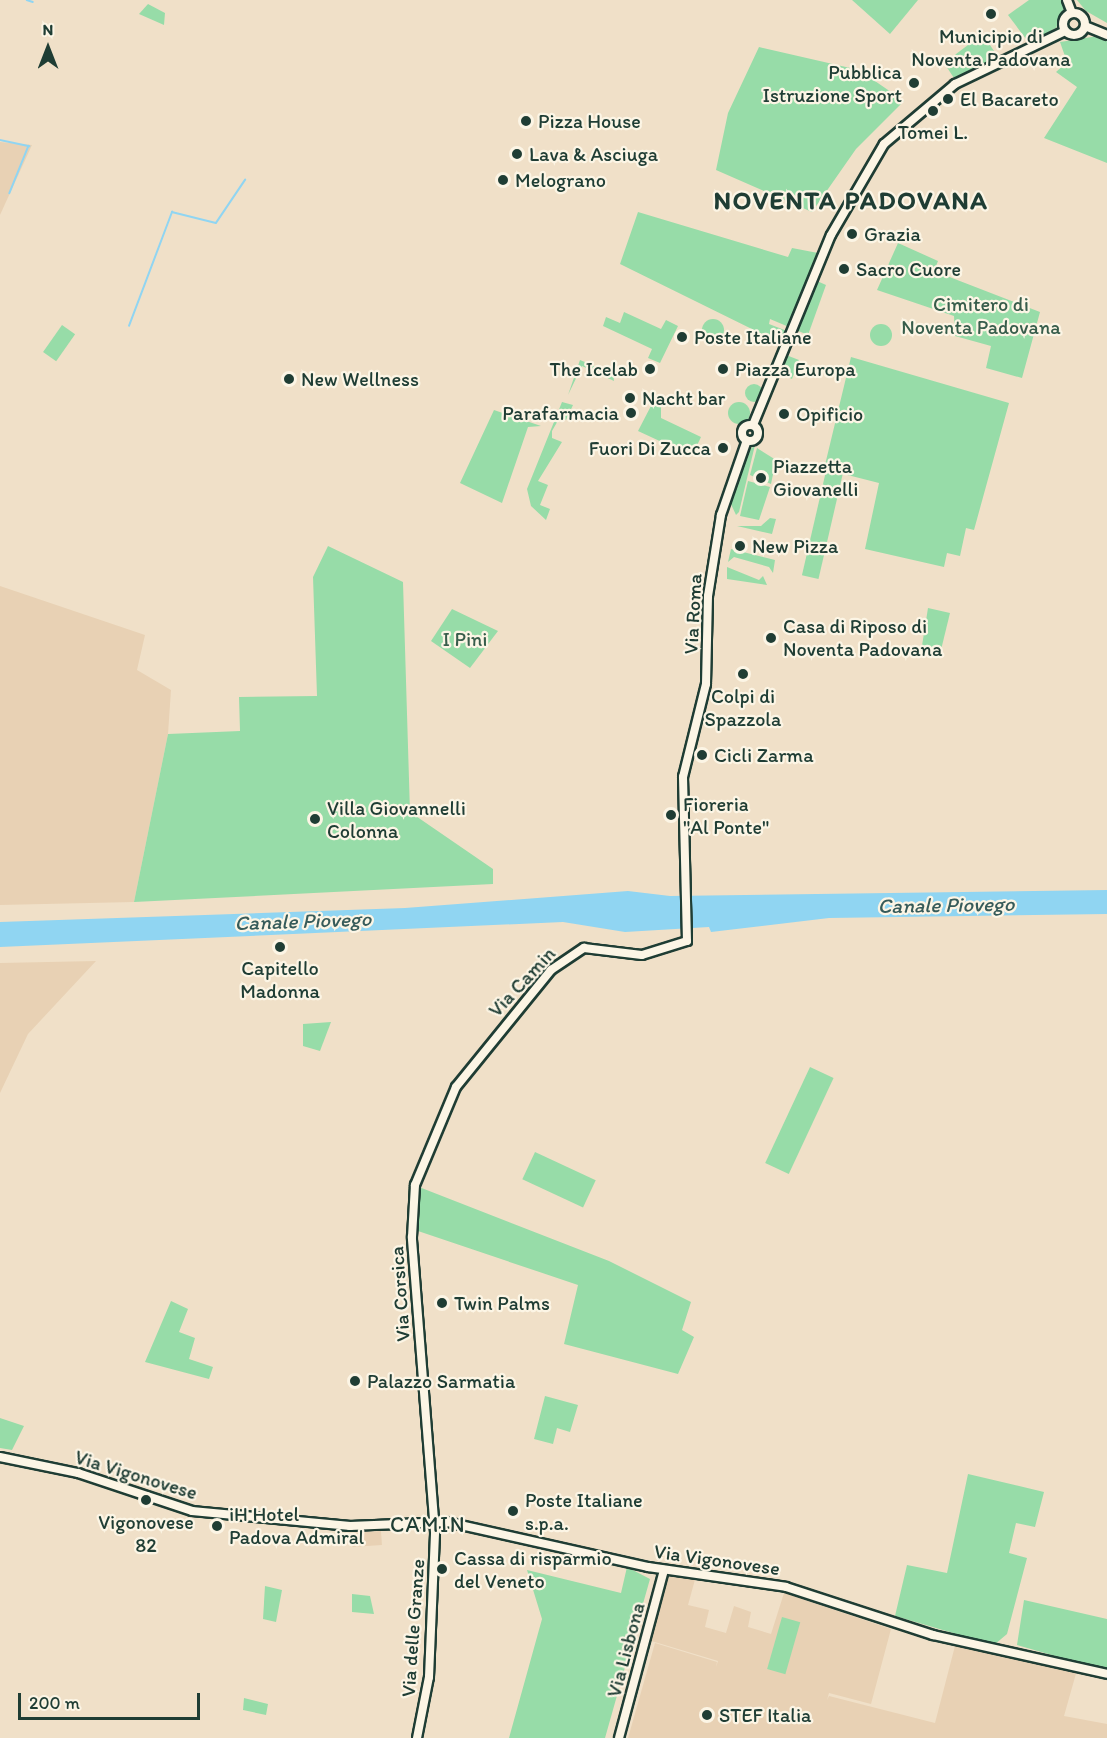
<!DOCTYPE html>
<html>
<head>
<meta charset="utf-8">
<style>
	body { margin:0 }
	#map { position:relative; width:1107px; height:1738px; overflow:hidden; background:#f0e0c8; font-family:Itim,sans-serif }
	div>[style] { position:absolute }
	[style*='--x'] { left:calc(var(--x)*1px); top:calc(var(--y)*1px); width:calc(var(--w)*1px); rotate:calc(var(--a)*1deg) }
	.built>* { inset:0; background:#e8d1b4; transform-origin:0 0 }
	.green>* { inset:0; background:#97dca8; transform-origin:0 0 }
	.round { border-radius:50% }
	.water>* { inset:0; background:#90d5f2 }
	.stream>* { height:1.5px; margin:-0.75px; padding:0 0.75px; transform-origin:0.75px; border-radius:0.75px; background:#90d5f2 }
	.roads { filter:drop-shadow(2px 0 #1f3d34) drop-shadow(-2px 0 #1f3d34) drop-shadow(0 2px #1f3d34) drop-shadow(0 -2px #1f3d34) }
	.secondary>* { height:8px; margin:-4px; padding:0 4px; transform-origin:4px; border-radius:4px; background:#fcf5e5 }
	.secondary>.ring { margin:-4px; padding:0; box-sizing:content-box; background:none; border:8px solid #fcf5e5; border-radius:50% }
	.dots>* { width:16px; height:16px; translate:-50% -50%; box-sizing:border-box; border:3px solid #fcf5e5; border-radius:50% }
	span { translate:-50% -50%; white-space:nowrap; text-align:center; line-height:1.15; -webkit-text-stroke:4.5px #fcf5e5; paint-order:stroke }
	.poi-label { font-size:20px; color:#1f3d34 }
	.right { translate:-100% -50%; text-align:right }
	.left { translate:0 -50%; text-align:left }
	.park-label { font-size:20px; color:#375d4b }
	.street-label { font-size:20px; color:#1f3d34 }
	.water-label { font-size:21px; color:#365b5a; font-style:italic }
	.quarter-label { font-size:22px; color:#1f3d34; letter-spacing:1.5px }
	.district-label { font-size:26px; color:#1f3d34; font-weight:700; letter-spacing:1.5px }
	.north { position:absolute; left:18px; top:18px; width:60px; height:60px; -webkit-text-stroke:4px #fcf5e5; paint-order:stroke; rotate:0deg; font-size:16px; font-weight:700; line-height:24px; text-align:center; color:#1f3d34 }
	.north::after { content:''; display:block; margin:auto; width:21px; height:27px; background:#1f3d34; clip-path:polygon(50% 0,100% 100%,50% 72%,0 100%) }
	.scale { position:absolute; left:18px; top:1693px; width:182px; height:27px; box-sizing:border-box; border:3px solid #1f3d34; border-top:0; padding-left:8px; font-size:18px; line-height:21px; white-space:nowrap; color:#1f3d34; -webkit-text-stroke:4px #fcf5e5; paint-order:stroke }
</style>
</head>
<body>
<div id="map">
	<div class="built">
		<div style="clip-path:polygon(0 142px,32px 145px,0 215px)"></div>
		<div style="clip-path:polygon(0 586px,145px 635px,137px 670px,171px 690px,168px 734px,134px 902px,0 905px)"></div>
		<div style="clip-path:polygon(96px 961px,28px 1034px,0 1093px,0 963px)"></div>
		<div style="left:381px;top:1531px;width:14px;height:30px;rotate:86deg"></div>
		<div style="clip-path:polygon(665px 1573px,696px 1576px,688px 1605px,709px 1610px,705px 1627px,726px 1633px,734px 1606px,751px 1612px,748px 1627px,771px 1634px,784px 1593px,891px 1629px,871px 1704px,829px 1693px,827px 1700px,829px 1696px,935px 1723px,956px 1642px,1077px 1670px,1064px 1716px,1107px 1724px,1107px 1738px,628px 1738px,655px 1643px,717px 1662px,716px 1667px,718px 1661px,648px 1640px)"></div>
	</div>
	<div class="green">
		<div style="clip-path:polygon(852px 0,918px 0,890px 34px)"></div>
		<div style="clip-path:polygon(1029px 0,1062px 0,1065px 6px,1056px 28px,1029px 43px,1008px 15px)"></div>
		<div style="clip-path:polygon(1077px 0,1107px 0,1107px 23px,1086px 11px)"></div>
		<div style="clip-path:polygon(148px 4px,165px 13px,164px 25px,139px 14px)"></div>
		<div style="clip-path:polygon(1098px 36px,1107px 40px,1107px 163px,1044px 138px,1077px 87px,1056px 72px,1067px 62px,1060px 42px)"></div>
		<div style="clip-path:polygon(976px 39px,988px 42px,998px 57px,954px 78px,944px 63px)"></div>
		<div style="clip-path:polygon(759px 47px,859px 70px,904px 101px,856px 149px,812px 212px,716px 170px,728px 113px)"></div>
		<div style="clip-path:polygon(638px 212px,788px 257px,792px 248px,818px 253px,789px 327px,770px 319px,769px 324px,787px 331px,785px 337px,774px 340px,620px 264px)"></div>
		<div style="clip-path:polygon(898px 243px,938px 261px,934px 271px,1040px 312px,1022px 378px,986px 368px,991px 346px,955px 336px,954px 316px,877px 290px)"></div>
		<div style="clip-path:polygon(817px 281px,826px 285px,808px 335px,796px 330px)"></div>
		<div style="clip-path:polygon(624px 312px,661px 329px,666px 320px,678px 326px,660px 363px,648px 358px,652px 349px,603px 326px,606px 317px,620px 323px)"></div>
		<div class="round" style="left:702px;top:319px;width:22px;height:22px"></div>
		<div class="round" style="left:870px;top:324px;width:22px;height:22px"></div>
		<div style="left:62px;top:325px;width:16px;height:33px;rotate:35deg"></div>
		<div style="clip-path:polygon(786px 355px,799px 360px,792px 379px,777px 372px)"></div>
		<div style="clip-path:polygon(851px 357px,1009px 403px,974px 530px,966px 528px,960px 556px,947px 553px,944px 567px,865px 549px,879px 483px,824px 469px)"></div>
		<div style="clip-path:polygon(580px 360px,613px 374px,614px 381px,582px 366px,568px 395px)"></div>
		<div class="round" style="left:745px;top:384px;width:18px;height:18px"></div>
		<div style="clip-path:polygon(562px 402px,573px 405px,566px 420px,560px 417px,552px 431px,552px 438px,562px 442px,538px 481px,548px 485px,540px 505px,550px 509px,546px 520px,531px 506px,527px 489px)"></div>
		<div style="clip-path:polygon(653px 402px,661px 406px,661px 418px,701px 437px,692px 456px,638px 431px)"></div>
		<div class="round" style="left:728px;top:402px;width:22px;height:22px"></div>
		<div style="clip-path:polygon(494px 410px,541px 426px,528px 427px,502px 503px,460px 483px)"></div>
		<div style="clip-path:polygon(755px 445px,739px 512px,736px 515px,730px 502px,746px 453px)"></div>
		<div style="clip-path:polygon(757px 448px,776px 460px,771px 484px,750px 475px)"></div>
		<div style="left:826px;top:471px;width:17px;height:107px;rotate:13deg"></div>
		<div style="clip-path:polygon(748px 481px,770px 487px,759px 520px,740px 516px)"></div>
		<div style="clip-path:polygon(770px 518px,776px 519px,772px 534px,737px 526px,761px 526px)"></div>
		<div style="clip-path:polygon(328px 546px,403px 582px,410px 812px,493px 869px,493px 884px,134px 902px,168px 734px,240px 731px,239px 697px,317px 696px,313px 577px)"></div>
		<div style="clip-path:polygon(731px 549px,775px 560px,773px 573px,769px 567px,734px 557px,728px 562px)"></div>
		<div style="clip-path:polygon(727px 567px,759px 580px,763px 576px,767px 585px,727px 579px)"></div>
		<div style="clip-path:polygon(928px 608px,950px 613px,940px 654px,921px 652px)"></div>
		<div style="clip-path:polygon(452px 609px,498px 631px,470px 668px,431px 641px)"></div>
		<div style="clip-path:polygon(331px 1022px,320px 1051px,303px 1046px,303px 1024px)"></div>
		<div style="left:810px;top:1067px;width:26px;height:106px;rotate:25deg"></div>
		<div style="left:535px;top:1152px;width:67px;height:30px;rotate:25deg"></div>
		<div style="clip-path:polygon(419px 1187px,609px 1261px,691px 1302px,682px 1330px,694px 1337px,678px 1374px,564px 1344px,578px 1285px,418px 1231px)"></div>
		<div style="clip-path:polygon(171px 1301px,188px 1309px,179px 1332px,195px 1338px,189px 1359px,213px 1367px,209px 1379px,145px 1362px)"></div>
		<div style="clip-path:polygon(545px 1396px,578px 1405px,570px 1432px,557px 1428px,553px 1444px,534px 1439px)"></div>
		<div style="clip-path:polygon(0 1418px,24px 1426px,12px 1450px,0 1448px)"></div>
		<div style="clip-path:polygon(968px 1474px,1044px 1492px,1035px 1527px,1016px 1523px,1009px 1553px,1027px 1558px,1007px 1634px,994px 1645px,895px 1616px,907px 1565px,947px 1573px)"></div>
		<div style="clip-path:polygon(627px 1567px,650px 1579px,605px 1738px,509px 1738px,542px 1619px,527px 1570px,621px 1593px)"></div>
		<div style="clip-path:polygon(265px 1586px,282px 1590px,276px 1622px,263px 1619px)"></div>
		<div style="clip-path:polygon(352px 1594px,370px 1596px,374px 1614px,352px 1612px)"></div>
		<div style="clip-path:polygon(1024px 1600px,1107px 1619px,1107px 1671px,1017px 1645px)"></div>
		<div style="left:782px;top:1617px;width:19px;height:54px;rotate:16deg"></div>
		<div style="clip-path:polygon(244px 1698px,268px 1704px,266px 1715px,243px 1710px)"></div>
	</div>
	<div class="water">
		<div style="clip-path:polygon(1107px 890px,1107px 914px,829px 918px,711px 932px,709px 927px,625px 932px,563px 922px,0 947px,0 922px,405px 908px,628px 891px,670px 896px)"></div>
	</div>
	<div class="stream">
		<div style="--x:27;--y:0;--w:6;--a:18"></div>
		<div style="--x:0;--y:140;--w:30;--a:12"></div>
		<div style="--x:29;--y:146;--w:51;--a:112"></div>
		<div style="--x:129;--y:326;--w:122;--a:-69.3"></div>
		<div style="--x:172;--y:212;--w:45;--a:14"></div>
		<div style="--x:216;--y:223;--w:52;--a:-56"></div>
	</div>
	<div class="roads">
		<div class="secondary">
			<div style="--x:1067;--y:0;--w:14;--a:69"></div>
			<div class="ring" style="left:1063px;top:13px;width:14px;height:14px"></div>
			<div style="--x:1085;--y:26;--w:24;--a:22"></div>
			<div class="ring" style="left:742px;top:425px;width:8px;height:8px"></div>
			<div style="--x:753;--y:425;--w:205;--a:-67.7"></div>
			<div style="--x:831;--y:235;--w:105;--a:-59.8"></div>
			<div style="--x:884;--y:144;--w:93;--a:-40.2"></div>
			<div style="--x:955;--y:84;--w:122;--a:-25.7"></div>
			<div style="--x:0;--y:1457;--w:80;--a:11.6"></div>
			<div style="--x:78;--y:1473;--w:120;--a:18.4"></div>
			<div style="--x:192;--y:1511;--w:159;--a:5.4"></div>
			<div style="--x:350;--y:1526;--w:97;--a:-2.4"></div>
			<div style="--x:447;--y:1522;--w:206;--a:12.6"></div>
			<div style="--x:648;--y:1567;--w:139;--a:8.2"></div>
			<div style="--x:786;--y:1587;--w:155;--a:18.1"></div>
			<div style="--x:933;--y:1635;--w:178;--a:12.6"></div>
			<div style="--x:417;--y:1738;--w:62;--a:-78.9"></div>
			<div style="--x:429;--y:1677;--w:145;--a:-87.6"></div>
			<div style="--x:435;--y:1532;--w:296;--a:-94.5"></div>
			<div style="--x:412;--y:1237;--w:52;--a:-86.7"></div>
			<div style="--x:415;--y:1185;--w:106;--a:-67.3"></div>
			<div style="--x:456;--y:1087;--w:151;--a:-50.9"></div>
			<div style="--x:551;--y:970;--w:40;--a:-34"></div>
			<div style="--x:584;--y:948;--w:58;--a:6.9"></div>
			<div style="--x:642;--y:955;--w:47;--a:-17.3"></div>
			<div style="--x:687;--y:941;--w:164;--a:-91.4"></div>
			<div style="--x:683;--y:777;--w:96;--a:-76.1"></div>
			<div style="--x:706;--y:684;--w:88;--a:-88.7"></div>
			<div style="--x:708;--y:596;--w:82;--a:-80.9"></div>
			<div style="--x:721;--y:515;--w:79;--a:-70.9"></div>
			<div style="--x:619;--y:1738;--w:174;--a:-75"></div>
		</div>
	</div>
	<div class="dots">
		<div style="left:991px;top:14px;background:#1f3d34"></div>
		<div style="left:914px;top:83px;background:#1f3d34"></div>
		<div style="left:948px;top:99px;background:#1f3d34"></div>
		<div style="left:933px;top:111px;background:#1f3d34"></div>
		<div style="left:526px;top:121px;background:#1f3d34"></div>
		<div style="left:517px;top:154px;background:#1f3d34"></div>
		<div style="left:503px;top:180px;background:#1f3d34"></div>
		<div style="left:852px;top:234px;background:#1f3d34"></div>
		<div style="left:844px;top:269px;background:#1f3d34"></div>
		<div style="left:682px;top:337px;background:#1f3d34"></div>
		<div style="left:650px;top:369px;background:#1f3d34"></div>
		<div style="left:723px;top:369px;background:#1f3d34"></div>
		<div style="left:289px;top:379px;background:#1f3d34"></div>
		<div style="left:630px;top:398px;background:#1f3d34"></div>
		<div style="left:631px;top:413px;background:#1f3d34"></div>
		<div style="left:784px;top:414px;background:#1f3d34"></div>
		<div style="left:723px;top:448px;background:#1f3d34"></div>
		<div style="left:761px;top:478px;background:#1f3d34"></div>
		<div style="left:740px;top:546px;background:#1f3d34"></div>
		<div style="left:771px;top:638px;background:#1f3d34"></div>
		<div style="left:743px;top:674px;background:#1f3d34"></div>
		<div style="left:702px;top:755px;background:#1f3d34"></div>
		<div style="left:671px;top:815px;background:#1f3d34"></div>
		<div style="left:315px;top:819px;background:#1f3d34"></div>
		<div style="left:280px;top:947px;background:#1f3d34"></div>
		<div style="left:442px;top:1303px;background:#1f3d34"></div>
		<div style="left:355px;top:1381px;background:#1f3d34"></div>
		<div style="left:146px;top:1500px;background:#1f3d34"></div>
		<div style="left:513px;top:1511px;background:#1f3d34"></div>
		<div style="left:217px;top:1526px;background:#1f3d34"></div>
		<div style="left:442px;top:1569px;background:#1f3d34"></div>
		<div style="left:707px;top:1715px;background:#1f3d34"></div>
	</div>
	<div class="poi-label">
		<span style="left:991px;top:48px">Municipio di<br>Noventa Padovana</span>
		<span class="right" style="left:902px;top:84px">Pubblica<br>Istruzione Sport</span>
		<span class="left" style="left:960px;top:99px">El Bacareto</span>
		<span class="left" style="left:538px;top:121px">Pizza House</span>
		<span style="left:933px;top:132px">Tomei L.</span>
		<span class="left" style="left:529px;top:154px">Lava &amp; Asciuga</span>
		<span class="left" style="left:515px;top:180px">Melograno</span>
		<span class="left" style="left:864px;top:234px">Grazia</span>
		<span class="left" style="left:856px;top:269px">Sacro Cuore</span>
		<span class="left" style="left:694px;top:337px">Poste Italiane</span>
		<span class="right" style="left:638px;top:369px">The Icelab</span>
		<span class="left" style="left:735px;top:369px">Piazza Europa</span>
		<span class="left" style="left:301px;top:379px">New Wellness</span>
		<span class="left" style="left:642px;top:398px">Nacht bar</span>
		<span class="right" style="left:619px;top:413px">Parafarmacia</span>
		<span class="left" style="left:796px;top:414px">Opificio</span>
		<span class="right" style="left:711px;top:448px">Fuori Di Zucca</span>
		<span class="left" style="left:773px;top:478px">Piazzetta<br>Giovanelli</span>
		<span class="left" style="left:752px;top:546px">New Pizza</span>
		<span class="left" style="left:783px;top:638px">Casa di Riposo di<br>Noventa Padovana</span>
		<span style="left:743px;top:708px">Colpi di<br>Spazzola</span>
		<span class="left" style="left:714px;top:755px">Cicli Zarma</span>
		<span class="left" style="left:683px;top:816px">Fioreria<br>"Al Ponte"</span>
		<span class="left" style="left:327px;top:820px">Villa Giovannelli<br>Colonna</span>
		<span style="left:280px;top:980px">Capitello<br>Madonna</span>
		<span class="left" style="left:454px;top:1303px">Twin Palms</span>
		<span class="left" style="left:367px;top:1381px">Palazzo Sarmatia</span>
		<span class="left" style="left:525px;top:1512px">Poste Italiane<br>s.p.a.</span>
		<span class="left" style="left:229px;top:1526px">iH Hotel<br>Padova Admiral</span>
		<span style="left:146px;top:1534px">Vigonovese<br>82</span>
		<span class="left" style="left:454px;top:1570px">Cassa di risparmio<br>del Veneto</span>
		<span class="left" style="left:719px;top:1715px">STEF Italia</span>
	</div>
	<div class="park-label">
		<span style="left:981px;top:316px">Cimitero di<br>Noventa Padovana</span>
		<span style="left:465px;top:639px">I Pini</span>
	</div>
	<div class="street-label">
		<span style="left:693px;top:614px;rotate:-87deg">Via Roma</span>
		<span style="left:522px;top:982px;rotate:-47deg">Via Camin</span>
		<span style="left:400px;top:1294px;rotate:-94deg">Via Corsica</span>
		<span style="left:136px;top:1475px;rotate:17deg">Via Vigonovese</span>
		<span style="left:717px;top:1560px;rotate:8deg">Via Vigonovese</span>
		<span style="left:413px;top:1628px;rotate:-86deg">Via delle Granze</span>
		<span style="left:626px;top:1650px;rotate:-75deg">Via Lisbona</span>
	</div>
	<div class="water-label">
		<span style="left:946px;top:905px;rotate:-1deg">Canale Piovego</span>
		<span style="left:303px;top:921px;rotate:-2deg">Canale Piovego</span>
	</div>
	<div class="quarter-label">
		<span style="left:428px;top:1525px">CAMIN</span>
	</div>
	<div class="district-label">
		<span style="left:851px;top:201px">NOVENTA PADOVANA</span>
	</div>
	<div class="north">N</div>
	<div class="scale">200 m</div>
</div>
</body>
</html>
